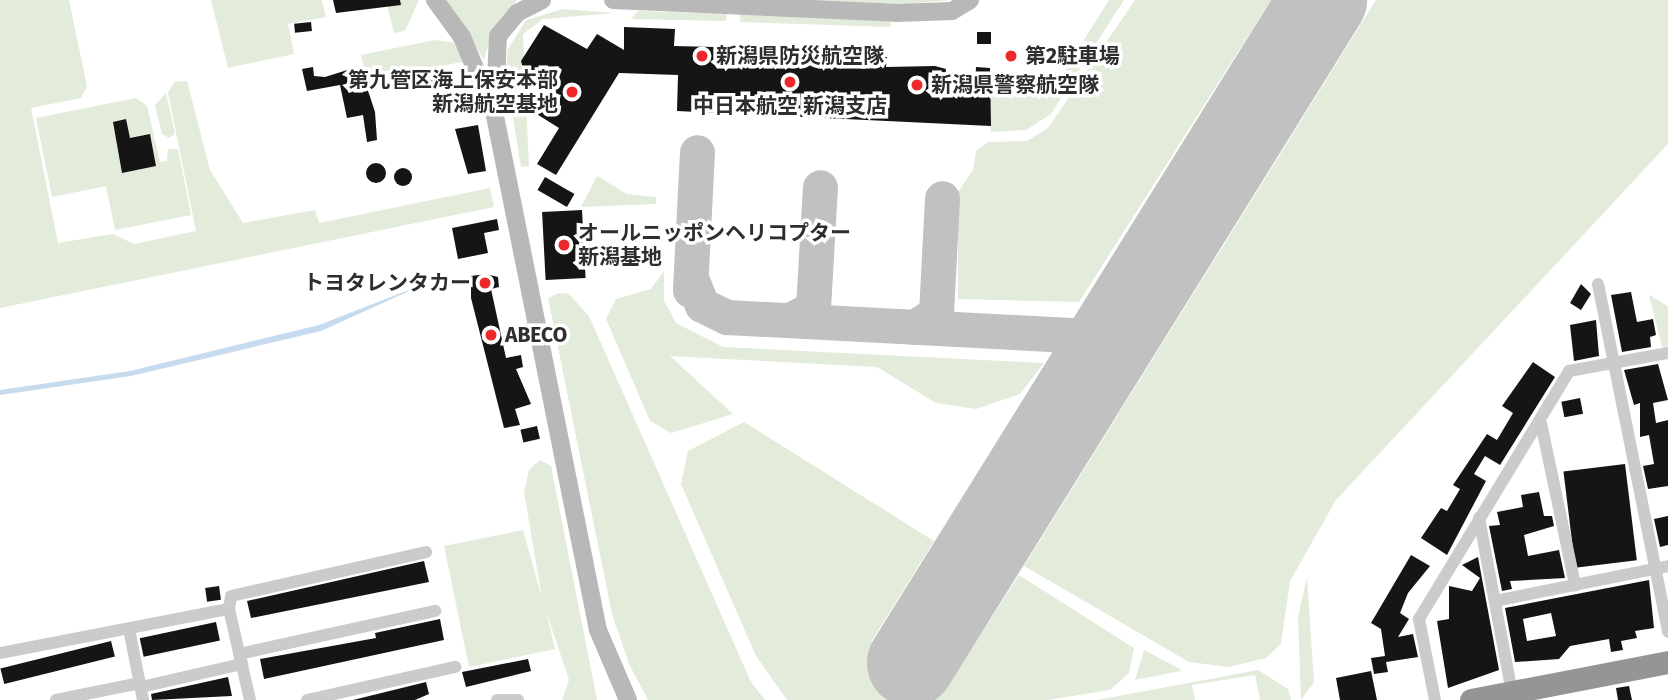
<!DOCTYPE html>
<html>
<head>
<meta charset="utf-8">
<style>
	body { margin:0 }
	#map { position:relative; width:1668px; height:700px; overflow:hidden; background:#fff; font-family:"Fira Sans","Noto Sans JP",sans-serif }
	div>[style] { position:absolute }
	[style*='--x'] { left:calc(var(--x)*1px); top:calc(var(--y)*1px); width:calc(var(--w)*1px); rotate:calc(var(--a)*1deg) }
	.green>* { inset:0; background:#e3ecda }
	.water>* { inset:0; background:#c6dbed }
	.taxiway>* { height:35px; margin:-17.5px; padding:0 17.5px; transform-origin:17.5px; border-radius:17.5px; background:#c1c1c1 }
	.runway>* { height:88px; margin:-44px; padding:0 44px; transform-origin:44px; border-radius:44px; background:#c1c1c1 }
	.building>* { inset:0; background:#151515; transform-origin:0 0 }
	.round { border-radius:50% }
	.street>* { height:12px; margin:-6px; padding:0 6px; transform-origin:6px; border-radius:6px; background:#cbcbcb }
	.secondary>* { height:18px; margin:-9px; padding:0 9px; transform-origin:9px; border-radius:9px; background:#b8b8b8 }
	.highway>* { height:23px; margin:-11.5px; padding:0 11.5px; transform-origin:11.5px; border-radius:11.5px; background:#959595 }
	.dots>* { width:19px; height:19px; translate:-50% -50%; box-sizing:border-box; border:4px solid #fff; border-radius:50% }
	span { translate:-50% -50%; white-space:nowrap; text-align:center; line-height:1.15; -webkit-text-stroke:7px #fff; paint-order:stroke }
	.poi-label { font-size:21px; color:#2e2e2e; font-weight:700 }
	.left { translate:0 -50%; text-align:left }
	.right { translate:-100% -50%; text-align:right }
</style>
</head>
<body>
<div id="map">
	<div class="green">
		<div style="clip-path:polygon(0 0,69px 0,87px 86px,81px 98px,31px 108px,58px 243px,113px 234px,134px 244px,196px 231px,168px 93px,174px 82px,187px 81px,210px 170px,243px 223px,315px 210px,319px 223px,490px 188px,494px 207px,0 308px)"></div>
		<div style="clip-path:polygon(211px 0,322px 0,326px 17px,288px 24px,294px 54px,228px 68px)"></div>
		<div style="clip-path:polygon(386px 0,419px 0,405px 31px,394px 33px)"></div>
		<div style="clip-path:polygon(446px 0,517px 0,492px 31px,484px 60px)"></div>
		<div style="clip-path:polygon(789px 0,950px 0,908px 4px)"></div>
		<div style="clip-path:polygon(1109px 0,1124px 0,1051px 114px,1026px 130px,991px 132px,987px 84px,1055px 86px)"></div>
		<div style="clip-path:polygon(1135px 0,1271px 0,1079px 302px,958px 299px,958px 192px,973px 170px,976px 151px,988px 142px,1027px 141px,1048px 128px)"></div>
		<div style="clip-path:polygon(1376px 0,1668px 0,1668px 144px,1336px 500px,1290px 581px,1281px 644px,1266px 658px,1229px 667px,1189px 662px,1024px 566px)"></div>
		<div style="clip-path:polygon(563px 9px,615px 13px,543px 19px,523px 34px,529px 166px,521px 167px,508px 87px,516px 66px,506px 68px,508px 49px,526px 20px)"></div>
		<div style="clip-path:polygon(638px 11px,727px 14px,726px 21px,631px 19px)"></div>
		<div style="clip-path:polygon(740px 14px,891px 21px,890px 27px,740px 22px)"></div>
		<div style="clip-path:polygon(435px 40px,457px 43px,467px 61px,367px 80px,361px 55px)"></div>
		<div style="clip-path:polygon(166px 93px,175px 134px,169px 138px,162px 134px,155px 105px)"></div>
		<div style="clip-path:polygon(136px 98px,147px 106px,160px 162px,167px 161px,168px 149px,178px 149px,191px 215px,115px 230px,106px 186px,52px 197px,36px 118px)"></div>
		<div style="clip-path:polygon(597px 176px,627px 194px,656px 197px,656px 204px,581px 207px)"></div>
		<div style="clip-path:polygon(664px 271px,664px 301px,676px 323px,723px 347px,1044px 363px,1020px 394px,976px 409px,936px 403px,877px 367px,670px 356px,733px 414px,671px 433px,650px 421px,606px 319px,616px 299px,651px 289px)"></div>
		<div style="clip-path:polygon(559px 293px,569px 294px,589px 316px,751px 682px,765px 700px,648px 700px,629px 664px,612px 614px,548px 298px)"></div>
		<div style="clip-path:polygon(1649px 295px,1668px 306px,1668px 351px,1662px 347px)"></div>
		<div style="clip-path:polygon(744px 422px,934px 541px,871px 642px,947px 687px,1019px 575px,1134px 648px,1129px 673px,1110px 690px,1048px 700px,787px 700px,756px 656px,681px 484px,688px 451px)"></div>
		<div style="clip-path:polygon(540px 460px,551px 466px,597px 700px,562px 700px,569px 680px,546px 611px,555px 649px,469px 667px,444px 546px,523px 530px,542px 598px,524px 492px,529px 470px)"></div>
		<div style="clip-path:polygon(1307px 577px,1314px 682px,1301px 700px,1298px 617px)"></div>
		<div style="clip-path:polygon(1144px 650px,1180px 669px,1181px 671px,1135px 680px)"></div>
		<div style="clip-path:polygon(1258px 670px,1288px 689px,1291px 700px,1260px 700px,1255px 675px,1192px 685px,1195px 700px,1097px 700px)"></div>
	</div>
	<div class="water">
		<div style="clip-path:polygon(429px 282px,321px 331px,131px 376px,0 395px,0 390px,130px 371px,319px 325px)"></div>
	</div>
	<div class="taxiway">
		<div style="--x:691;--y:278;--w:29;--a:68"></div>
		<div style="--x:702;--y:305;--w:28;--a:26"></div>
		<div style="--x:727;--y:317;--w:367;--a:3"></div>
		<div style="--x:1094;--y:336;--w:19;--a:-18"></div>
		<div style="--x:1112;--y:330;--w:42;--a:-49.8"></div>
		<div style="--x:690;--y:290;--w:138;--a:-87.1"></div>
		<div style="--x:790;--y:320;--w:26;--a:-28"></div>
		<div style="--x:813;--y:308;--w:121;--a:-86.7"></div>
		<div style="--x:914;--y:327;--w:26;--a:-32"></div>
		<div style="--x:936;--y:313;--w:115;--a:-87"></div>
	</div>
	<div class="runway">
		<div style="--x:911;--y:663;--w:781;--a:-58.14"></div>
	</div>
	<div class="building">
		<div style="clip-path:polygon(333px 0,400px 0,401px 5px,336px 13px)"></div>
		<div style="left:311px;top:22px;width:9px;height:17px;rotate:84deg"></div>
		<div style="clip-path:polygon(544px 25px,587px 49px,597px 34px,624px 50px,624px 27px,675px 29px,674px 46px,839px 50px,887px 57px,886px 67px,935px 66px,946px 69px,945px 82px,975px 84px,976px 67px,990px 68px,991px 126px,677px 111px,678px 75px,619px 73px,556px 175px,537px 164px,559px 128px,535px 113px,543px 101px,534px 95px,539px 88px,526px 79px,521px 61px)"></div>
		<div style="left:977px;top:32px;width:14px;height:12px"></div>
		<div style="clip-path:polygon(360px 66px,375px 112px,377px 140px,367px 142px,363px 115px,347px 118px,340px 85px,307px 91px,302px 69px,313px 67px,314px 76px,325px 77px)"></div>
		<div style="left:436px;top:73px;width:12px;height:16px;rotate:81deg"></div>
		<div style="clip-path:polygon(126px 119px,130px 138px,150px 134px,156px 166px,122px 173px,113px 122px)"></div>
		<div style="clip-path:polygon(478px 125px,486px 171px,468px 174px,455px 129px)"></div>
		<div class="round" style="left:366px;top:163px;width:20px;height:20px"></div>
		<div class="round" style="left:394px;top:168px;width:18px;height:18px"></div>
		<div style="left:545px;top:177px;width:34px;height:15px;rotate:30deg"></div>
		<div style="left:582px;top:210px;width:68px;height:40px;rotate:87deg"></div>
		<div style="clip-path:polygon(497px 219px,499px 230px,484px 233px,488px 253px,458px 259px,452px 228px)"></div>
		<div style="clip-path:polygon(486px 274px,498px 277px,499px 287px,491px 289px,506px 358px,521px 355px,523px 367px,516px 369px,531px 404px,515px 409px,520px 425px,504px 428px,471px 298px,471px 276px)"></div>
		<div style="clip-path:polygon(1581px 284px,1591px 294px,1581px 310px,1570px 303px)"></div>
		<div style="clip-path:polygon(1631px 292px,1637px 322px,1653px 319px,1656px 335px,1650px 337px,1651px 347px,1622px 352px,1611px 295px)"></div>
		<div style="clip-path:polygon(1596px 320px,1599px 356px,1574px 361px,1570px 325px)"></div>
		<div style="clip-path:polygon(1533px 362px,1555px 377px,1500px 465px,1485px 456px,1474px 474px,1486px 481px,1447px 555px,1421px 538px,1441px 508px,1447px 511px,1460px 489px,1453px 485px,1487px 434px,1497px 440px,1513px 413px,1502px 406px)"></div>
		<div style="clip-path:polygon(1658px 364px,1668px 400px,1653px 403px,1656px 423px,1668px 420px,1668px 486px,1648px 489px,1643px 466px,1654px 464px,1649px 435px,1640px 437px,1640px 403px,1634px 405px,1624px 370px)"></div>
		<div style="left:1580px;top:398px;width:16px;height:19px;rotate:79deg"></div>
		<div style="left:537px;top:426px;width:13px;height:17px;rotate:77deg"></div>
		<div style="left:1625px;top:464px;width:97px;height:62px;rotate:83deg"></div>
		<div style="clip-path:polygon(1539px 492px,1544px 516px,1552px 516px,1554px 526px,1524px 535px,1528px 556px,1559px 550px,1565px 578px,1510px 581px,1512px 589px,1502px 591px,1489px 526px,1500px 525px,1497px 512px,1523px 507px,1521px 495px)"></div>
		<div style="clip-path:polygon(1668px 516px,1668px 545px,1660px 547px,1654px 519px)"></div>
		<div style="clip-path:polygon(1411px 555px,1430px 566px,1408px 593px,1400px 613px,1409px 619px,1398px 637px,1413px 634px,1418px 657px,1386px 662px,1388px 672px,1374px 674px,1371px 658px,1385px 656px,1381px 629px,1371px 623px)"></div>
		<div style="clip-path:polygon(1478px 557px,1499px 670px,1448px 688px,1437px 621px,1449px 619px,1449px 586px,1472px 591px,1480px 578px,1462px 565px)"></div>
		<div style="clip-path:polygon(424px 561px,429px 582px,251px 618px,247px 601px)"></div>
		<div style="clip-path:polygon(evenodd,1649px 580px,1654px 628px,1635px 631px,1637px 638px,1621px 641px,1623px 650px,1611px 652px,1609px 639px,1570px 646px,1559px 659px,1515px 662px,1505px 608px,1649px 580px,1551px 613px,1556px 636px,1527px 641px,1523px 619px,1551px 613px)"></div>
		<div style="left:219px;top:586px;width:14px;height:14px;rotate:82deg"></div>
		<div style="clip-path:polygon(440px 619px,444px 640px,264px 679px,260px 659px,376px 638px,375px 633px)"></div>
		<div style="left:216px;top:622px;width:19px;height:78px;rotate:78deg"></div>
		<div style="left:111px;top:641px;width:16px;height:114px;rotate:76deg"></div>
		<div style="clip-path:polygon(528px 659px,531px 671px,466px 687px,462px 672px)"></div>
		<div style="clip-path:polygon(1371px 671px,1377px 700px,1340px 700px,1336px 678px)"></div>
		<div style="clip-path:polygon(228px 677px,232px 696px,152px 700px,151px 694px)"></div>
		<div style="clip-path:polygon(426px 682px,429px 694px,415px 700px,353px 700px)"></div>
		<div style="clip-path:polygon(1629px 686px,1632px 700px,1618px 700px,1616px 688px)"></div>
	</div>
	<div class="street">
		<div style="--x:1598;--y:284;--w:355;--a:78.6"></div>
		<div style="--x:1541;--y:423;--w:166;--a:78.1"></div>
		<div style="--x:1479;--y:518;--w:177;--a:79.3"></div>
		<div style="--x:1495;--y:601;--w:177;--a:-11.4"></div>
		<div style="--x:229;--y:609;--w:93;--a:77"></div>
		<div style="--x:129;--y:629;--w:72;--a:78.8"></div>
		<div style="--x:0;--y:653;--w:233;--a:-10.9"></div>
		<div style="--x:229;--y:609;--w:13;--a:-81"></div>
		<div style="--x:231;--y:596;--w:200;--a:-12.7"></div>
		<div style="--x:239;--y:654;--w:201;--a:-12.4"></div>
		<div style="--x:141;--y:687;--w:104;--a:-12.8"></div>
		<div style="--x:56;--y:700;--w:86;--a:-11.4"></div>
		<div style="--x:307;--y:700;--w:152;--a:-12.6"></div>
		<div style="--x:497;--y:700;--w:21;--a:0"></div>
		<div style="--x:1435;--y:700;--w:83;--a:-101.2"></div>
		<div style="--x:1419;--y:619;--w:290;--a:-58.8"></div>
		<div style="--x:1569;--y:371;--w:101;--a:-10.3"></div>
	</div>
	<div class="secondary">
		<div style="--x:435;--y:0;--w:46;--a:53.9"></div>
		<div style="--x:462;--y:37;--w:86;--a:67.3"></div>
		<div style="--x:495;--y:116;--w:524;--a:78.67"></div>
		<div style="--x:598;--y:630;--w:76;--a:66.8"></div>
		<div style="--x:613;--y:0;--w:283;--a:2.6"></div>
		<div style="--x:896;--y:13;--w:56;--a:-2"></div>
		<div style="--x:952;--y:11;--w:21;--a:-31"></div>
		<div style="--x:495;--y:102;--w:66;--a:-87.4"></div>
		<div style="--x:498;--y:36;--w:30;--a:-50"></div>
		<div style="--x:517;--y:13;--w:28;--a:-27"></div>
	</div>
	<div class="highway">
		<div style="--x:1471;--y:700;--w:201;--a:-10.9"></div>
	</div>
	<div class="dots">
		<div style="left:702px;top:56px;background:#ec282b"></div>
		<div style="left:1011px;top:56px;background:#ec282b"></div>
		<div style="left:790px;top:82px;background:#ec282b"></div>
		<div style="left:917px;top:85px;background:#ec282b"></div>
		<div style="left:572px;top:92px;background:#ec282b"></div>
		<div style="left:564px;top:245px;background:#ec282b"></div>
		<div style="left:485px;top:283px;background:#ec282b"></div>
		<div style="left:491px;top:335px;background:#ec282b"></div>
	</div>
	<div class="poi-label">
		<span class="left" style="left:716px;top:56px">新潟県防災航空隊</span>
		<span class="left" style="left:1025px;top:56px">第2駐車場</span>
		<span class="right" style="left:558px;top:92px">第九管区海上保安本部<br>新潟航空基地</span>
		<span class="left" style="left:931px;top:85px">新潟県警察航空隊</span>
		<span style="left:790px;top:106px">中日本航空 新潟支店</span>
		<span class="left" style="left:578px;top:245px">オールニッポンヘリコプター<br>新潟基地</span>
		<span class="right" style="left:471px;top:283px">トヨタレンタカー</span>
		<span class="left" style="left:505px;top:335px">ABECO</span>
	</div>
</div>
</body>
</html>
